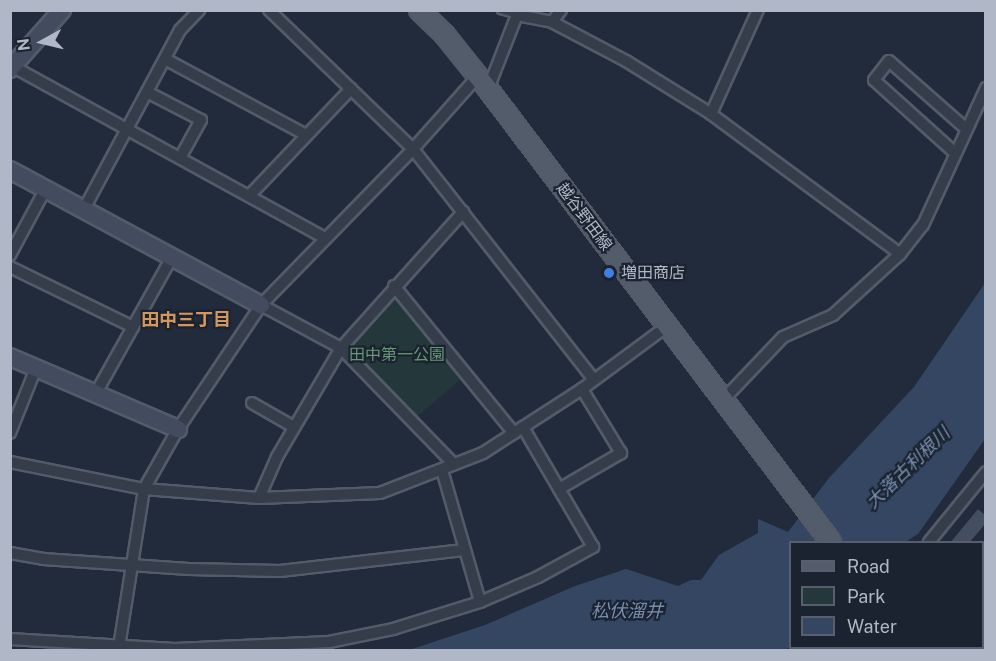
<!DOCTYPE html>
<html>
<head>
<meta charset="utf-8">
<style>
	body { margin:0 }
	#map { position:relative; width:996px; height:661px; overflow:hidden; background:#222b3b; font-family:"Public Sans","Noto Sans JP",sans-serif }
	div>[style] { position:absolute }
	[style*='--x'] { left:calc(var(--x)*1px); top:calc(var(--y)*1px); width:calc(var(--w)*1px); rotate:calc(var(--a)*1deg) }
	.green>* { inset:0; background:#24383c; transform-origin:0 0 }
	.water>* { inset:0; background:#354662 }
	.building>* { inset:0; background:#434e60 }
	.roads { filter:drop-shadow(2px 0 #535b69) drop-shadow(-2px 0 #535b69) drop-shadow(0 2px #535b69) drop-shadow(0 -2px #535b69) }
	.lane>* { height:5px; margin:-2.5px; padding:0 2.5px; transform-origin:2.5px; border-radius:2.5px; background:#353d4b }
	.street>* { height:10px; margin:-5px; padding:0 5px; transform-origin:5px; border-radius:5px; background:#353d4b }
	.secondary>* { height:16px; margin:-8px; padding:0 8px; transform-origin:8px; border-radius:8px; background:#434c5e }
	.primary>* { height:18px; margin:-9px; padding:0 9px; transform-origin:9px; border-radius:9px; background:#535c6b }
	.dots>* { width:16px; height:16px; translate:-50% -50%; box-sizing:border-box; border:3px solid #1b2330; border-radius:50% }
	span { translate:-50% -50%; white-space:nowrap; text-align:center; line-height:1.15; -webkit-text-stroke:4.5px #1b2330; paint-order:stroke }
	.street-label { font-size:16px; color:#b0b8c7 }
	.poi-label { font-size:16px; color:#b0b8c7 }
	.left { translate:0 -50%; text-align:left }
	.park-label { font-size:16px; color:#679874 }
	.neighbourhood-label { font-size:18px; color:#d5965e; font-weight:700 }
	.water-label { font-size:18px; color:#788eaf; font-style:italic }
	.frame { position:absolute; inset:0; border:12px solid #b0b8c7; pointer-events:none }
	.legend { position:absolute; left:789px; top:541px; width:195px; height:108px; box-sizing:border-box; background:#1b2330; border:2px solid #575f6c; margin:0; padding:8px 10px; list-style:none; font-size:18px; color:#b0b8c7 }
	.legend li { display:flex; align-items:center; gap:12px; height:30px }
	.legend b { width:30px; border:2px solid #575f6c }
	.north { position:absolute; left:12px; top:12px; width:60px; height:60px; -webkit-text-stroke:4px #1b2330; paint-order:stroke; rotate:262deg; font-size:16px; font-weight:700; line-height:24px; text-align:center; color:#b0b8c7 }
	.north::after { content:''; display:block; margin:auto; width:21px; height:27px; background:#b0b8c7; clip-path:polygon(50% 0,100% 100%,50% 72%,0 100%) }
</style>
</head>
<body>
<div id="map">
	<div class="green">
		<div style="clip-path:polygon(395px 295px,460px 380px,412px 421px,343px 351px)"></div>
		<div style="left:820px;top:648px;width:79px;height:8px"></div>
	</div>
	<div class="water">
		<div style="clip-path:polygon(985px 283px,985px 439px,918px 534px,905px 542px,790px 542px,790px 647px,785px 650px,409px 650px,485px 625px,575px 586px,626px 569px,678px 586px,691px 580px,701px 580px,719px 555px,758px 533px,758px 519px,788px 532px,829px 478px,914px 387px)"></div>
	</div>
	<div class="building">
		<div style="clip-path:polygon(978px 509px,986px 516px,986px 523px,969px 543px,950px 543px)"></div>
	</div>
	<div class="roads">
		<div class="lane">
			<div style="--x:500;--y:10;--w:18;--a:16"></div>
		</div>
		<div class="street">
			<div style="--x:269;--y:10;--w:200;--a:44"></div>
			<div style="--x:413;--y:149;--w:293;--a:51.9"></div>
			<div style="--x:552;--y:22;--w:15;--a:-53"></div>
			<div style="--x:165;--y:59;--w:160;--a:28.3"></div>
			<div style="--x:10;--y:65;--w:359;--a:28.8"></div>
			<div style="--x:488;--y:89;--w:79;--a:-68.6"></div>
			<div style="--x:517;--y:15;--w:36;--a:11"></div>
			<div style="--x:552;--y:22;--w:84;--a:27.8"></div>
			<div style="--x:626;--y:61;--w:100;--a:31.9"></div>
			<div style="--x:711;--y:114;--w:235;--a:36.5"></div>
			<div style="--x:147;--y:92;--w:61;--a:27.4"></div>
			<div style="--x:201;--y:120;--w:43;--a:118.9"></div>
			<div style="--x:711;--y:114;--w:114;--a:-65.7"></div>
			<div style="--x:955;--y:153;--w:109;--a:-138"></div>
			<div style="--x:874;--y:80;--w:24;--a:-52"></div>
			<div style="--x:889;--y:61;--w:103;--a:41.4"></div>
			<div style="--x:249;--y:196;--w:148;--a:-46.4"></div>
			<div style="--x:84;--y:209;--w:203;--a:-61.8"></div>
			<div style="--x:180;--y:30;--w:28;--a:-46"></div>
			<div style="--x:10;--y:255;--w:76;--a:-61.8"></div>
			<div style="--x:10;--y:267;--w:137;--a:26"></div>
			<div style="--x:394;--y:286;--w:190;--a:50.8"></div>
			<div style="--x:261;--y:305;--w:91;--a:28.3"></div>
			<div style="--x:341;--y:348;--w:162;--a:45.8"></div>
			<div style="--x:96;--y:393;--w:156;--a:-60.8"></div>
			<div style="--x:723;--y:400;--w:87;--a:-46.4"></div>
			<div style="--x:783;--y:337;--w:55;--a:-23.7"></div>
			<div style="--x:833;--y:315;--w:91;--a:-42.3"></div>
			<div style="--x:900;--y:254;--w:37;--a:-52"></div>
			<div style="--x:923;--y:225;--w:151;--a:-65.3"></div>
			<div style="--x:252;--y:403;--w:48;--a:29.7"></div>
			<div style="--x:10;--y:433;--w:70;--a:-68.2"></div>
			<div style="--x:10;--y:462;--w:137;--a:11.4"></div>
			<div style="--x:144;--y:489;--w:115;--a:4.5"></div>
			<div style="--x:259;--y:498;--w:121;--a:-2.4"></div>
			<div style="--x:380;--y:493;--w:110;--a:-21.2"></div>
			<div style="--x:483;--y:453;--w:118;--a:-32.9"></div>
			<div style="--x:582;--y:389;--w:106;--a:-36.5"></div>
			<div style="--x:442;--y:470;--w:137;--a:73.9"></div>
			<div style="--x:559;--y:489;--w:72;--a:-30.1"></div>
			<div style="--x:621;--y:453;--w:75;--a:-121.4"></div>
			<div style="--x:259;--y:498;--w:45;--a:-66.3"></div>
			<div style="--x:277;--y:457;--w:126;--a:-59.6"></div>
			<div style="--x:341;--y:348;--w:183;--a:-48.1"></div>
			<div style="--x:929;--y:542;--w:90;--a:-50.8"></div>
			<div style="--x:10;--y:553;--w:34;--a:10"></div>
			<div style="--x:43;--y:559;--w:146;--a:3.9"></div>
			<div style="--x:189;--y:569;--w:91;--a:1.3"></div>
			<div style="--x:280;--y:571;--w:185;--a:-6.5"></div>
			<div style="--x:10;--y:639;--w:165;--a:3.5"></div>
			<div style="--x:175;--y:649;--w:154;--a:-2.6"></div>
			<div style="--x:329;--y:642;--w:65;--a:-11.5"></div>
			<div style="--x:393;--y:629;--w:91;--a:-17.2"></div>
			<div style="--x:480;--y:602;--w:63;--a:-23.3"></div>
			<div style="--x:538;--y:577;--w:63;--a:-28.6"></div>
			<div style="--x:593;--y:547;--w:139;--a:-120.3"></div>
			<div style="--x:119;--y:647;--w:160;--a:-81"></div>
			<div style="--x:144;--y:489;--w:69;--a:-60.5"></div>
			<div style="--x:178;--y:429;--w:149;--a:-56.2"></div>
			<div style="--x:261;--y:305;--w:218;--a:-45.7"></div>
			<div style="--x:413;--y:149;--w:98;--a:-48.3"></div>
		</div>
		<div class="secondary">
			<div style="--x:10;--y:69;--w:79;--a:-48.6"></div>
			<div style="--x:10;--y:170;--w:285;--a:28.3"></div>
			<div style="--x:10;--y:357;--w:183;--a:23.2"></div>
		</div>
		<div class="primary">
			<div style="--x:419;--y:10;--w:35;--a:44"></div>
			<div style="--x:444;--y:34;--w:70;--a:51.3"></div>
			<div style="--x:488;--y:89;--w:568;--a:52.87"></div>
			<div style="--x:918;--y:648;--w:5;--a:22"></div>
		</div>
	</div>
	<div class="dots">
		<div style="left:609px;top:273px;background:#3f7fe0"></div>
	</div>
	<div class="street-label">
		<span style="left:584px;top:217px;rotate:53deg">越谷野田線</span>
	</div>
	<div class="poi-label">
		<span class="left" style="left:621px;top:273px">増田商店</span>
	</div>
	<div class="park-label">
		<span style="left:397px;top:355px">田中第一公園</span>
	</div>
	<div class="neighbourhood-label">
		<span style="left:186px;top:320px">田中三丁目</span>
	</div>
	<div class="water-label">
		<span style="left:908px;top:468px;rotate:-44deg">大落古利根川</span>
		<span style="left:627px;top:611px">松伏溜井</span>
	</div>
	<div class="frame"></div>
	<ul class="legend">
	<li><b style="height:8px;background:#535c6b"></b>Road</li>
	<li><b style="height:16px;background:#24383c"></b>Park</li>
	<li><b style="height:16px;background:#354662"></b>Water</li>
	</ul>
	<div class="north">N</div>
</div>
</body>
</html>
